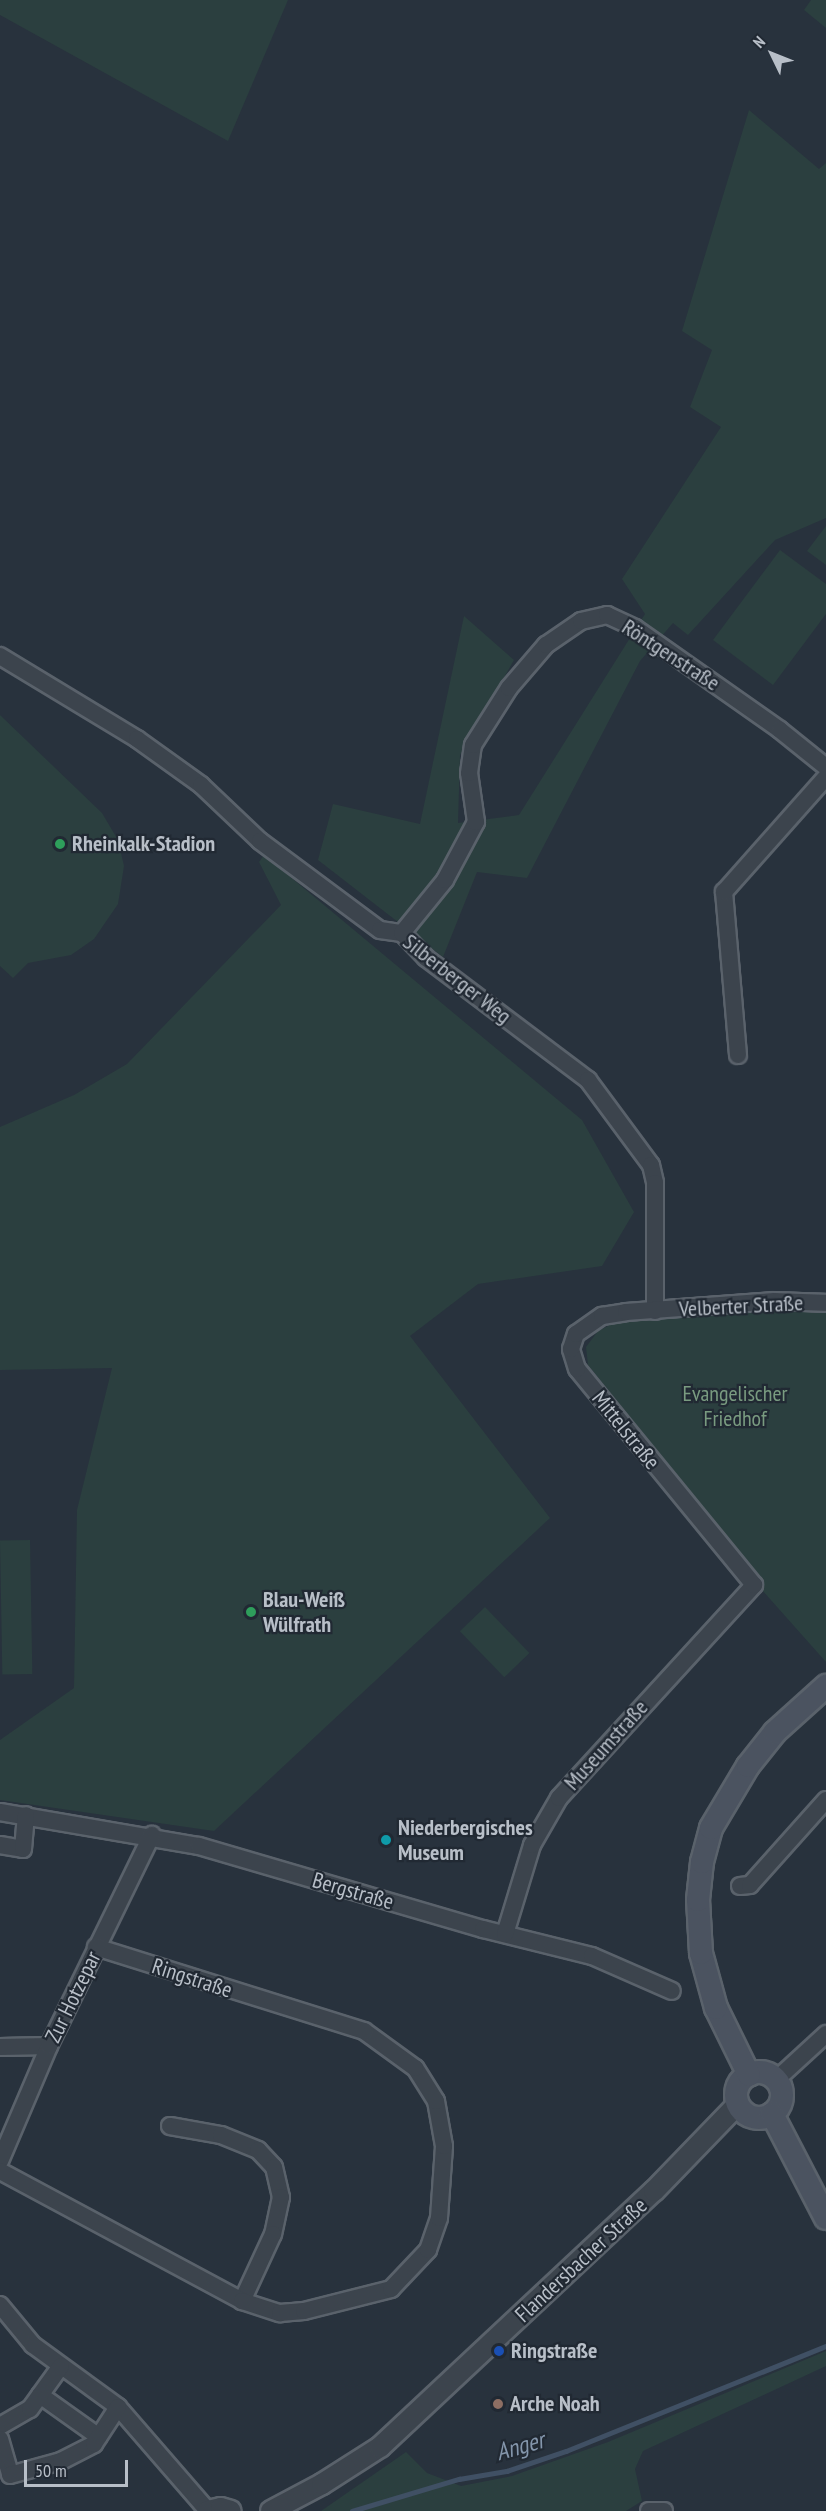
<!DOCTYPE html>
<html>
<head>
<meta charset="utf-8">
<style>
	body { margin:0 }
	#map { position:relative; width:826px; height:2511px; overflow:hidden; background:#28323d; font-family:"PT Sans Narrow",sans-serif }
	div>[style] { position:absolute }
	[style*='--x'] { left:calc(var(--x)*1px); top:calc(var(--y)*1px); width:calc(var(--w)*1px); rotate:calc(var(--a)*1deg) }
	.green>* { inset:0; background:#2b3f3f; transform-origin:0 0 }
	.stream>* { height:4.5px; margin:-2.25px; padding:0 2.25px; transform-origin:2.25px; border-radius:2.25px; background:#405064 }
	.roads { filter:drop-shadow(2px 0 #5a626b) drop-shadow(-2px 0 #5a626b) drop-shadow(0 2px #5a626b) drop-shadow(0 -2px #5a626b) }
	.minor>* { height:16px; margin:-8px; padding:0 8px; transform-origin:8px; border-radius:8px; background:#3c444d }
	.tertiary>* { height:20px; margin:-10px; padding:0 10px; transform-origin:10px; border-radius:10px; background:#3c444d }
	.secondary>* { height:22px; margin:-11px; padding:0 11px; transform-origin:11px; border-radius:11px; background:#4b5360 }
	.secondary>.ring { margin:-11px; padding:0; box-sizing:content-box; background:none; border:22px solid #4b5360; border-radius:50% }
	.dots>* { width:16px; height:16px; translate:-50% -50%; box-sizing:border-box; border:3px solid #212933; border-radius:50% }
	span { translate:-50% -50%; white-space:nowrap; text-align:center; line-height:1.15; -webkit-text-stroke:4.5px #212933; paint-order:stroke }
	.street-label { font-size:22px; color:#b8bfc8 }
	.poi-label { font-size:22px; color:#b8bfc8; font-weight:700 }
	.left { translate:0 -50%; text-align:left }
	.park-label { font-size:22px; color:#799b80 }
	.water-label { font-size:24px; color:#8496ac; font-style:italic }
	.north { position:absolute; left:742px; top:24px; width:60px; height:60px; -webkit-text-stroke:4px #212933; paint-order:stroke; rotate:313deg; font-size:16px; font-weight:700; line-height:24px; text-align:center; color:#b8bfc8 }
	.north::after { content:''; display:block; margin:auto; width:21px; height:27px; background:#b8bfc8; clip-path:polygon(50% 0,100% 100%,50% 72%,0 100%) }
	.scale { position:absolute; left:24px; top:2460px; width:104px; height:27px; box-sizing:border-box; border:3px solid #b8bfc8; border-top:0; padding-left:8px; font-size:18px; line-height:21px; white-space:nowrap; color:#b8bfc8; -webkit-text-stroke:4px #212933; paint-order:stroke }
</style>
</head>
<body>
<div id="map">
	<div class="green">
		<div style="clip-path:polygon(0 0,288px 0,228px 141px,0 15px)"></div>
		<div style="clip-path:polygon(811px 0,826px 0,826px 28px,804px 10px)"></div>
		<div style="clip-path:polygon(749px 110px,819px 169px,826px 163px,826px 518px,775px 540px,688px 635px,673px 623px,640px 661px,527px 878px,477px 872px,443px 957px,318px 860px,333px 804px,420px 824px,464px 616px,514px 660px,460px 755px,458px 823px,519px 815px,645px 614px,622px 579px,721px 427px,690px 407px,712px 350px,682px 331px)"></div>
		<div style="clip-path:polygon(826px 526px,826px 565px,807px 551px)"></div>
		<div style="clip-path:polygon(780px 550px,826px 584px,826px 614px,773px 685px,713px 640px)"></div>
		<div style="clip-path:polygon(0 715px,102px 813px,118px 840px,124px 866px,118px 904px,94px 939px,71px 955px,28px 963px,13px 978px,0 966px)"></div>
		<div style="clip-path:polygon(264px 855px,582px 1120px,634px 1212px,602px 1266px,478px 1284px,410px 1336px,550px 1518px,214px 1831px,0 1800px,0 1740px,74px 1688px,77px 1510px,112px 1368px,0 1370px,0 1127px,74px 1095px,127px 1064px,281px 905px,259px 862px)"></div>
		<div style="clip-path:polygon(773px 1311px,826px 1311px,826px 1662px,762px 1590px,763px 1581px,588px 1365px,586px 1347px,598px 1331px,614px 1323px,659px 1319px,666px 1314px)"></div>
		<div style="left:30px;top:1540px;width:134px;height:30px;rotate:89deg"></div>
		<div style="left:485px;top:1607px;width:64px;height:35px;rotate:46deg"></div>
		<div style="clip-path:polygon(826px 2351px,826px 2366px,643px 2451px,635px 2469px,642px 2501px,626px 2511px,321px 2511px,406px 2452px,427px 2473px,461px 2486px,512px 2476px,608px 2442px)"></div>
	</div>
	<div class="stream">
		<div style="--x:352;--y:2511;--w:112;--a:-16.7"></div>
		<div style="--x:459;--y:2479;--w:49;--a:-9.5"></div>
		<div style="--x:507;--y:2471;--w:62;--a:-18.7"></div>
		<div style="--x:566;--y:2451;--w:280;--a:-22"></div>
	</div>
	<div class="roads">
		<div class="minor">
			<div style="--x:0;--y:656;--w:160;--a:31.2"></div>
			<div style="--x:137;--y:739;--w:79;--a:35.7"></div>
			<div style="--x:201;--y:785;--w:81;--a:43.5"></div>
			<div style="--x:260;--y:841;--w:149;--a:36.6"></div>
			<div style="--x:380;--y:930;--w:22;--a:8"></div>
			<div style="--x:402;--y:933;--w:35;--a:46"></div>
			<div style="--x:426;--y:958;--w:203;--a:37"></div>
			<div style="--x:588;--y:1080;--w:106;--a:53.5"></div>
			<div style="--x:651;--y:1165;--w:18;--a:77"></div>
			<div style="--x:655;--y:1183;--w:128;--a:90"></div>
			<div style="--x:402;--y:933;--w:68;--a:-50.9"></div>
			<div style="--x:445;--y:880;--w:66;--a:-61.9"></div>
			<div style="--x:476;--y:822;--w:49;--a:-98.1"></div>
			<div style="--x:469;--y:773;--w:28;--a:-82"></div>
			<div style="--x:473;--y:745;--w:67;--a:-57.7"></div>
			<div style="--x:509;--y:688;--w:57;--a:-49.3"></div>
			<div style="--x:546;--y:645;--w:42;--a:-34.4"></div>
			<div style="--x:581;--y:621;--w:27;--a:-13"></div>
			<div style="--x:607;--y:615;--w:31;--a:25"></div>
			<div style="--x:635;--y:628;--w:177;--a:35.1"></div>
			<div style="--x:780;--y:730;--w:59;--a:38.8"></div>
			<div style="--x:738;--y:1055;--w:164;--a:-94.9"></div>
			<div style="--x:724;--y:892;--w:154;--a:-48.4"></div>
			<div style="--x:0;--y:1812;--w:202;--a:9.7"></div>
			<div style="--x:199;--y:1846;--w:296;--a:16.3"></div>
			<div style="--x:483;--y:1929;--w:112;--a:13.9"></div>
			<div style="--x:592;--y:1956;--w:87;--a:23.6"></div>
			<div style="--x:0;--y:1845;--w:23;--a:10"></div>
			<div style="--x:23;--y:1849;--w:34;--a:-85"></div>
			<div style="--x:740;--y:1886;--w:10;--a:-6"></div>
			<div style="--x:750;--y:1885;--w:114;--a:-48.2"></div>
			<div style="--x:505;--y:1934;--w:93;--a:-73.1"></div>
			<div style="--x:532;--y:1845;--w:54;--a:-60.1"></div>
			<div style="--x:559;--y:1798;--w:289;--a:-47.5"></div>
			<div style="--x:754;--y:1585;--w:279;--a:-129.3"></div>
			<div style="--x:577;--y:1369;--w:21;--a:-107"></div>
			<div style="--x:571;--y:1349;--w:16;--a:-72"></div>
			<div style="--x:576;--y:1334;--w:32;--a:-35"></div>
			<div style="--x:602;--y:1316;--w:24;--a:-9"></div>
			<div style="--x:626;--y:1312;--w:149;--a:-4.2"></div>
			<div style="--x:775;--y:1301;--w:51;--a:2.2"></div>
			<div style="--x:0;--y:2047;--w:49;--a:-1.2"></div>
			<div style="--x:776;--y:2080;--w:68;--a:-42.6"></div>
			<div style="--x:170;--y:2126;--w:52;--a:10"></div>
			<div style="--x:221;--y:2135;--w:40;--a:22"></div>
			<div style="--x:258;--y:2150;--w:23;--a:47"></div>
			<div style="--x:274;--y:2167;--w:31;--a:77"></div>
			<div style="--x:281;--y:2197;--w:38;--a:102"></div>
			<div style="--x:273;--y:2234;--w:74;--a:114.8"></div>
			<div style="--x:0;--y:2161;--w:125;--a:-66.9"></div>
			<div style="--x:49;--y:2046;--w:235;--a:-64"></div>
			<div style="--x:0;--y:2171;--w:275;--a:28.2"></div>
			<div style="--x:242;--y:2301;--w:40;--a:18"></div>
			<div style="--x:280;--y:2313;--w:24;--a:-5"></div>
			<div style="--x:304;--y:2311;--w:90;--a:-14.2"></div>
			<div style="--x:391;--y:2289;--w:54;--a:-46.5"></div>
			<div style="--x:428;--y:2250;--w:34;--a:-71"></div>
			<div style="--x:439;--y:2218;--w:72;--a:-86"></div>
			<div style="--x:444;--y:2146;--w:46;--a:-100.1"></div>
			<div style="--x:436;--y:2101;--w:39;--a:-122"></div>
			<div style="--x:415;--y:2068;--w:63;--a:-144"></div>
			<div style="--x:364;--y:2031;--w:281;--a:-162.6"></div>
			<div style="--x:0;--y:2305;--w:52;--a:50.5"></div>
			<div style="--x:33;--y:2345;--w:105;--a:36.1"></div>
			<div style="--x:118;--y:2407;--w:138;--a:49.1"></div>
			<div style="--x:40;--y:2395;--w:72;--a:35.4"></div>
			<div style="--x:0;--y:2426;--w:34;--a:-30"></div>
			<div style="--x:30;--y:2409;--w:53;--a:-54.2"></div>
			<div style="--x:0;--y:2439;--w:37;--a:74"></div>
			<div style="--x:10;--y:2475;--w:53;--a:-15.4"></div>
			<div style="--x:61;--y:2461;--w:37;--a:-27"></div>
			<div style="--x:94;--y:2444;--w:44;--a:-57"></div>
			<div style="--x:649;--y:2511;--w:15;--a:0"></div>
		</div>
		<div class="tertiary">
			<div style="--x:208;--y:2511;--w:13;--a:-13"></div>
			<div style="--x:221;--y:2508;--w:10;--a:17"></div>
			<div style="--x:271;--y:2511;--w:58;--a:-27.9"></div>
			<div style="--x:322;--y:2484;--w:69;--a:-32.5"></div>
			<div style="--x:380;--y:2447;--w:375;--a:-43.1"></div>
			<div style="--x:654;--y:2191;--w:121;--a:-46"></div>
		</div>
		<div class="secondary">
			<div class="ring" style="left:736px;top:2072px;width:24px;height:24px"></div>
			<div style="--x:749;--y:2075;--w:75;--a:-116.2"></div>
			<div style="--x:716;--y:2008;--w:57;--a:-105.3"></div>
			<div style="--x:701;--y:1953;--w:53;--a:-93.2"></div>
			<div style="--x:698;--y:1900;--w:38;--a:-84"></div>
			<div style="--x:702;--y:1862;--w:35;--a:-75"></div>
			<div style="--x:711;--y:1828;--w:72;--a:-59.2"></div>
			<div style="--x:748;--y:1766;--w:43;--a:-51.5"></div>
			<div style="--x:775;--y:1732;--w:69;--a:-42"></div>
			<div style="--x:772;--y:2114;--w:117;--a:62.6"></div>
		</div>
	</div>
	<div class="dots">
		<div style="left:60px;top:844px;background:#2e9e5b"></div>
		<div style="left:251px;top:1612px;background:#2e9e5b"></div>
		<div style="left:386px;top:1840px;background:#0f9aa8"></div>
		<div style="left:499px;top:2351px;background:#1a4fb4"></div>
		<div style="left:498px;top:2404px;background:#8d6e63"></div>
	</div>
	<div class="street-label">
		<span style="left:671px;top:655px;rotate:33deg">Röntgenstraße</span>
		<span style="left:457px;top:979px;rotate:38deg">Silberberger Weg</span>
		<span style="left:741px;top:1306px;rotate:-3deg">Velberter Straße</span>
		<span style="left:626px;top:1430px;rotate:51deg">Mittelstraße</span>
		<span style="left:606px;top:1745px;rotate:-48deg">Museumstraße</span>
		<span style="left:353px;top:1891px;rotate:16deg">Bergstraße</span>
		<span style="left:192px;top:1978px;rotate:18deg">Ringstraße</span>
		<span style="left:73px;top:1997px;rotate:-64deg">Zur Hotzepar</span>
		<span style="left:581px;top:2260px;rotate:-43deg">Flandersbacher Straße</span>
	</div>
	<div class="poi-label">
		<span class="left" style="left:72px;top:844px">Rheinkalk-Stadion</span>
		<span class="left" style="left:263px;top:1612px">Blau-Weiß<br>Wülfrath</span>
		<span class="left" style="left:398px;top:1840px">Niederbergisches<br>Museum</span>
		<span class="left" style="left:511px;top:2351px">Ringstraße</span>
		<span class="left" style="left:510px;top:2404px">Arche Noah</span>
	</div>
	<div class="park-label">
		<span style="left:735px;top:1406px">Evangelischer<br>Friedhof</span>
	</div>
	<div class="water-label">
		<span style="left:520px;top:2446px;rotate:-16deg">Anger</span>
	</div>
	<div class="north">N</div>
	<div class="scale">50 m</div>
</div>
</body>
</html>
